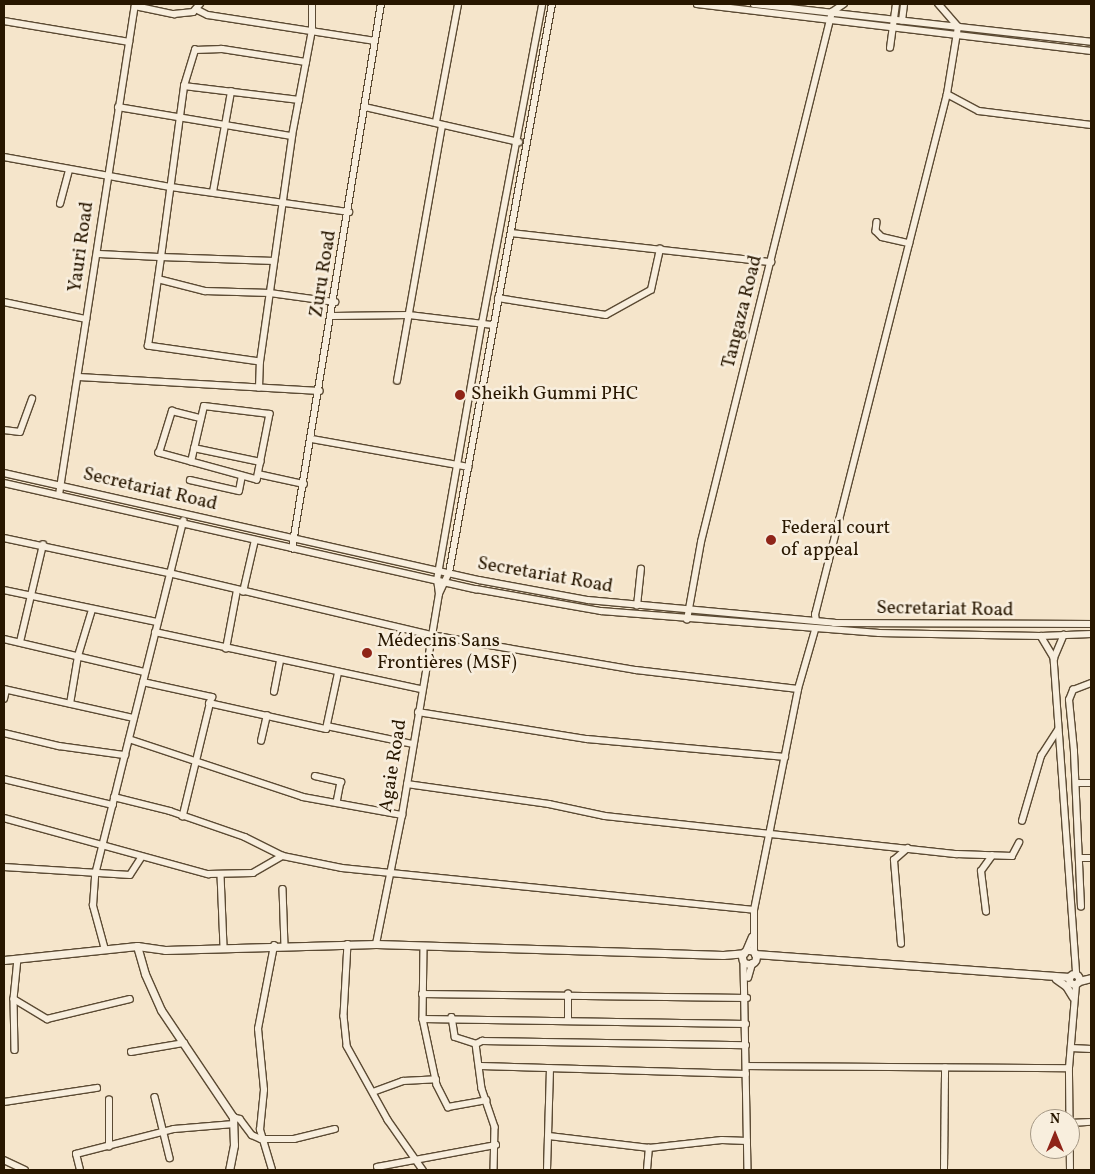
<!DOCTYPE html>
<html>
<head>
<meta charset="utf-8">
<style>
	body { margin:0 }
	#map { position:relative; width:1095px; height:1174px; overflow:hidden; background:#f5e5cb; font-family:Vollkorn,serif }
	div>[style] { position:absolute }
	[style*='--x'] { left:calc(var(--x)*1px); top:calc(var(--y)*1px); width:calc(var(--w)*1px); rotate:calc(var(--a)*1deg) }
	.roads { filter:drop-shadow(1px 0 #5b4a33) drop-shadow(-1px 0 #5b4a33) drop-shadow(0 1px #5b4a33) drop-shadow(0 -1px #5b4a33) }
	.minor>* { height:5.5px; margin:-2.75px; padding:0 2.75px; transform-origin:2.75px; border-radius:2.75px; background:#f8eedd }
	.tertiary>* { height:7px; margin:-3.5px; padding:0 3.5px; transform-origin:3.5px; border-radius:3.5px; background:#f8eedd }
	.tertiary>.ring { margin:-3.5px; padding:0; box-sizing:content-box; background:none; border:7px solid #f8eedd; border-radius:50% }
	.dots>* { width:14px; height:14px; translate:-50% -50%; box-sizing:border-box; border:2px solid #f8eedd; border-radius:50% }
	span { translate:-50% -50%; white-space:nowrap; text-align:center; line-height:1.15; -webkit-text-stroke:5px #f8eedd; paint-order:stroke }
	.street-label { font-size:19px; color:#281700 }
	.poi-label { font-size:19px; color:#281700 }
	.left { translate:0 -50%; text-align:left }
	.frame { position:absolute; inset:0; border:5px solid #281700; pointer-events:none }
	.north { position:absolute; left:1030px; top:1109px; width:50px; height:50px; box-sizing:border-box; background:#f8eedd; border:1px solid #a59885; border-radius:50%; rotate:0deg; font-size:14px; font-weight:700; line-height:20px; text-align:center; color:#281700 }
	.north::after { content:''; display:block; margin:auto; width:18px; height:22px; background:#8f2418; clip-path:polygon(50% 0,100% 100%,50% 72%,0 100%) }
</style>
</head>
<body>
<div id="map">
	<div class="roads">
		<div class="minor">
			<div style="--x:697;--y:4;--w:397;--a:6.8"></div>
			<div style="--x:754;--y:4;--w:339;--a:6.4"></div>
			<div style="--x:135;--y:6;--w:40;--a:12"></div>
			<div style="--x:174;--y:14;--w:19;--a:-6"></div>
			<div style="--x:193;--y:12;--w:11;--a:-49"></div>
			<div style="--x:196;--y:9;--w:13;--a:27"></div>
			<div style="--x:208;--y:15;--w:169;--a:8.8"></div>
			<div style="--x:4;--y:21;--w:127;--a:9.5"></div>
			<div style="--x:902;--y:21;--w:17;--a:-83"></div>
			<div style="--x:890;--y:48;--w:44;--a:-82.2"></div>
			<div style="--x:184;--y:86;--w:116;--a:6.9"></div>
			<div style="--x:947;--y:94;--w:36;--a:28"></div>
			<div style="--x:979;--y:111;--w:113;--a:7.1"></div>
			<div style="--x:118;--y:107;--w:176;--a:9.5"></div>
			<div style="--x:292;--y:136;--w:108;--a:-79.3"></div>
			<div style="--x:312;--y:30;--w:26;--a:-90"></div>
			<div style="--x:365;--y:107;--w:158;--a:12.8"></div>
			<div style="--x:436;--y:122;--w:120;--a:-79.4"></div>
			<div style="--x:4;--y:157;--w:170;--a:10.2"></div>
			<div style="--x:171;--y:187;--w:180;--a:8"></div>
			<div style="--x:213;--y:192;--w:102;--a:-79.8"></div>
			<div style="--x:60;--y:204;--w:35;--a:-75"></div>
			<div style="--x:877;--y:222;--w:9;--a:96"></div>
			<div style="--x:876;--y:231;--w:8;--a:45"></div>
			<div style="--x:882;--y:237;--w:28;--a:13"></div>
			<div style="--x:511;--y:233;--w:262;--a:6.4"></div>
			<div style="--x:97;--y:254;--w:64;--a:2.7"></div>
			<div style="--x:161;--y:257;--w:173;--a:-82.3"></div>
			<div style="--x:184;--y:86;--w:38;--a:-73"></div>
			<div style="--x:195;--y:50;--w:27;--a:-2"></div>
			<div style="--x:222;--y:49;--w:85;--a:8.8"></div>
			<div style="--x:158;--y:279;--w:49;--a:14.3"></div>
			<div style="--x:205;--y:291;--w:65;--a:1.8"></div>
			<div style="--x:270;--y:293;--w:66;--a:7.9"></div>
			<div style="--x:498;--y:298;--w:109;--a:8.9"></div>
			<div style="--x:606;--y:315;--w:51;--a:-29.1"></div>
			<div style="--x:651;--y:290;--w:42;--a:-77.6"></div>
			<div style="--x:4;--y:302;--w:84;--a:11.7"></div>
			<div style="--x:333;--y:316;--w:76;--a:-0.8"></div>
			<div style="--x:409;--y:315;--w:85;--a:6.8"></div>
			<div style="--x:260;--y:362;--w:113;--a:-171.9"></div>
			<div style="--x:148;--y:346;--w:68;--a:-81.5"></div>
			<div style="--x:158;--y:279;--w:22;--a:-82"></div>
			<div style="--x:161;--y:257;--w:113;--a:2"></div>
			<div style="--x:79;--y:377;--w:241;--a:3.3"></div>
			<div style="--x:397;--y:381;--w:259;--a:-80"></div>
			<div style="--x:259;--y:388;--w:26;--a:-88"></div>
			<div style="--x:260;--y:362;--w:228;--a:-81.9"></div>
			<div style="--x:4;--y:430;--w:16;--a:7"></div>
			<div style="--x:20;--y:432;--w:35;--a:-70"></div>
			<div style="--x:312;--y:439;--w:159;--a:10.1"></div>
			<div style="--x:194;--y:448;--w:68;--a:11.8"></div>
			<div style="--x:191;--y:462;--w:57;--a:-76.9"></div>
			<div style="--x:204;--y:406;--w:66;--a:6.9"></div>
			<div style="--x:270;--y:414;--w:67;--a:101.1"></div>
			<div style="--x:257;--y:480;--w:102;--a:-164.6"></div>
			<div style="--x:159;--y:453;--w:44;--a:-72.8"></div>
			<div style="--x:172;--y:411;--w:30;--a:14"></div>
			<div style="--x:4;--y:473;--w:487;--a:12.7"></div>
			<div style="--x:479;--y:580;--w:111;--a:10.4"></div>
			<div style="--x:588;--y:600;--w:247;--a:5.3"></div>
			<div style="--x:834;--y:623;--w:257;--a:0.2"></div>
			<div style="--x:258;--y:474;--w:47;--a:12.3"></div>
			<div style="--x:190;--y:480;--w:50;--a:12.7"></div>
			<div style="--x:239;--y:491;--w:15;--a:-79"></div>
			<div style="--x:4;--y:483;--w:484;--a:12.7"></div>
			<div style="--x:476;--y:589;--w:127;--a:10"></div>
			<div style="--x:601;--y:611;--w:279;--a:4.5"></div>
			<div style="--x:879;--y:633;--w:162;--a:1.1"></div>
			<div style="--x:1041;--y:636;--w:50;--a:-2.3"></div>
			<div style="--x:59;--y:495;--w:497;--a:-81.2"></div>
			<div style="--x:4;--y:538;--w:169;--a:12"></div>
			<div style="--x:169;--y:573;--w:269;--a:13.3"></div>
			<div style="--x:431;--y:635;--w:208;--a:9.7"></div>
			<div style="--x:636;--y:670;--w:163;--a:6.7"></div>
			<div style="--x:292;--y:549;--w:552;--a:-80.73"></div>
			<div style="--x:4;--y:590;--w:156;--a:11.8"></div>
			<div style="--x:243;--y:592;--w:53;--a:-77"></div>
			<div style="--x:439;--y:594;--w:23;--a:-65"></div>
			<div style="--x:449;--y:573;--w:578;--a:-79.74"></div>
			<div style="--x:637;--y:606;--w:37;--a:-84"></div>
			<div style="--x:687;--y:620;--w:79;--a:-79.8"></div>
			<div style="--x:701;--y:542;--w:538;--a:-76.12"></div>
			<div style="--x:830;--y:20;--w:8;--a:-76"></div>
			<div style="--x:832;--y:12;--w:14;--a:-34"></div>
			<div style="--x:816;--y:621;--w:6;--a:-99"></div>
			<div style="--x:815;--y:615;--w:537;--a:-75.78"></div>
			<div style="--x:947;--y:94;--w:68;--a:-80.7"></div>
			<div style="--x:958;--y:27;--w:30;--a:-131"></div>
			<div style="--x:155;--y:632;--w:273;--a:12.1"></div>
			<div style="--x:1041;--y:636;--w:26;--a:59"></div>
			<div style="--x:1054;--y:658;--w:318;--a:85.9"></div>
			<div style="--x:4;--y:639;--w:145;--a:13.2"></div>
			<div style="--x:20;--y:642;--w:100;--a:-76.7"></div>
			<div style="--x:226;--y:649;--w:60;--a:-79.4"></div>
			<div style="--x:1054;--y:658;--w:25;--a:-67"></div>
			<div style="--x:143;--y:682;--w:71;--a:12.3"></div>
			<div style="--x:212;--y:697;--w:123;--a:103.6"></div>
			<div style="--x:4;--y:689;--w:133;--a:12.6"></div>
			<div style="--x:274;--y:692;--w:33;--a:-79"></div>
			<div style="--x:4;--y:699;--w:9;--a:-77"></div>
			<div style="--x:209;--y:703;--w:120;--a:12.5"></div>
			<div style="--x:326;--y:729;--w:57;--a:-77.9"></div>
			<div style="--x:70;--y:704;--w:49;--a:-80.5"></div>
			<div style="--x:78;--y:656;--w:48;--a:-73.1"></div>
			<div style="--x:418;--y:712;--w:171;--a:9.1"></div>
			<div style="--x:587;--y:739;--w:199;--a:5.2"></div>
			<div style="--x:327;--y:726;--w:88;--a:11.8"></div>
			<div style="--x:4;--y:733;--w:57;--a:13.3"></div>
			<div style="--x:59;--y:746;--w:67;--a:7.8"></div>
			<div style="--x:129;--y:739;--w:183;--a:18.4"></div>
			<div style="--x:303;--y:797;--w:101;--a:10.3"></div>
			<div style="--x:261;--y:741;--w:26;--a:-77"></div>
			<div style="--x:315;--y:776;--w:27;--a:13"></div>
			<div style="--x:341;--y:782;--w:21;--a:101"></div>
			<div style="--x:4;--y:779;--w:112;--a:13.4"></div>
			<div style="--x:1076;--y:783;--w:15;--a:0"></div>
			<div style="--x:407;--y:784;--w:143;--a:8"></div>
			<div style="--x:549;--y:804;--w:57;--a:12.1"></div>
			<div style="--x:605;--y:816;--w:354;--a:6.2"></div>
			<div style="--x:957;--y:854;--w:55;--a:2.1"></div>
			<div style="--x:1012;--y:856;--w:15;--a:-62"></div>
			<div style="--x:114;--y:797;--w:58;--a:14"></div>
			<div style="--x:170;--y:811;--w:79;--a:19.1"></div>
			<div style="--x:245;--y:837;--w:42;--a:26.6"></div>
			<div style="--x:283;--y:856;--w:60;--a:11.5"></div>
			<div style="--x:342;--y:868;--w:414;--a:5.8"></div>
			<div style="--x:4;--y:818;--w:212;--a:15.4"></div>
			<div style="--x:208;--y:874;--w:45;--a:-1.3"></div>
			<div style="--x:253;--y:873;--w:34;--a:-30"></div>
			<div style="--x:1022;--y:821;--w:68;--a:-73.7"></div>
			<div style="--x:1041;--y:756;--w:31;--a:-57"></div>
			<div style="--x:1080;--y:858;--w:11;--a:0"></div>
			<div style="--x:4;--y:867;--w:126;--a:3.6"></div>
			<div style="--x:130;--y:875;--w:20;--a:-57"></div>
			<div style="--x:221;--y:875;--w:73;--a:87.6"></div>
			<div style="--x:283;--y:889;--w:57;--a:88"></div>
			<div style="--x:1081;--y:907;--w:156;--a:-92.6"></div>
			<div style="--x:1074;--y:751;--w:51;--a:-95.6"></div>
			<div style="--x:1069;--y:700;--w:11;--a:-68"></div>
			<div style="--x:1073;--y:690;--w:19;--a:-21"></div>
			<div style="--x:986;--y:912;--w:41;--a:-97"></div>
			<div style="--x:981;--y:871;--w:19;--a:-54"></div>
			<div style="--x:348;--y:944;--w:72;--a:93.2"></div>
			<div style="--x:344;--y:1016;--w:30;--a:84"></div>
			<div style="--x:347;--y:1046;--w:85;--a:61"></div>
			<div style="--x:388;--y:1120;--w:61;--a:55"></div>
			<div style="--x:376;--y:944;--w:132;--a:-78.6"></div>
			<div style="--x:402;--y:815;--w:224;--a:-80.5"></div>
			<div style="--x:439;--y:594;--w:14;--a:-98"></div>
			<div style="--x:437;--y:580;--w:261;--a:-80.1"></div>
			<div style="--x:482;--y:323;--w:325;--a:-79.3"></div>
			<div style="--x:901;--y:944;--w:84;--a:-94.8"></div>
			<div style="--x:894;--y:860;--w:18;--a:-41"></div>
			<div style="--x:424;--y:947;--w:72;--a:90.8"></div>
			<div style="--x:423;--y:1019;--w:67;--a:78"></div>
			<div style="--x:437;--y:1085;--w:25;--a:63"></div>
			<div style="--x:448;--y:1107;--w:39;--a:-10"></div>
			<div style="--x:105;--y:950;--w:46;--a:-105.3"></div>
			<div style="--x:93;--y:906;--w:31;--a:-86"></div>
			<div style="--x:95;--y:875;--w:365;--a:-76"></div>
			<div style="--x:746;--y:951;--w:15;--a:-67"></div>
			<div style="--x:754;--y:952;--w:42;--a:-90"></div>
			<div style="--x:754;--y:910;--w:225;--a:-78.7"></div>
			<div style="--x:798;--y:689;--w:61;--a:-73.9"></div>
			<div style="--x:18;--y:959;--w:40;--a:95.7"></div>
			<div style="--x:14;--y:999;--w:39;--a:31"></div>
			<div style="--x:47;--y:1019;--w:85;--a:-13.5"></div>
			<div style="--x:744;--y:963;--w:207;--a:88.9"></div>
			<div style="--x:748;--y:978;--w:15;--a:-74"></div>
			<div style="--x:422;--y:994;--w:325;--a:0.7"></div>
			<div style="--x:14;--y:999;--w:51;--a:88.9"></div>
			<div style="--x:452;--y:1017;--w:20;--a:81"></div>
			<div style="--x:455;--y:1037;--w:22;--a:18"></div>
			<div style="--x:476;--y:1044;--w:45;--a:82.4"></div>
			<div style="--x:482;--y:1089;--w:40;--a:71.1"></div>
			<div style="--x:495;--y:1127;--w:43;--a:91.3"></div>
			<div style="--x:423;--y:1019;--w:323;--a:0.9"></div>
			<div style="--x:568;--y:1019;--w:25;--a:-90"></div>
			<div style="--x:476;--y:1044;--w:7;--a:-27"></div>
			<div style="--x:482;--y:1041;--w:264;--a:0.9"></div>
			<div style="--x:1071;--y:1048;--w:20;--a:3"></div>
			<div style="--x:131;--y:1052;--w:54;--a:-9.6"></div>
			<div style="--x:481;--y:1066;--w:265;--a:1.7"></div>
			<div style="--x:746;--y:1066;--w:323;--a:0.4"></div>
			<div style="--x:373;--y:1092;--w:32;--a:-20"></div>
			<div style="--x:403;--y:1081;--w:33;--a:-3"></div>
			<div style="--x:155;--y:1097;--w:63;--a:76.2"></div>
			<div style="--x:4;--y:1102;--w:94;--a:-8.6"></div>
			<div style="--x:233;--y:1117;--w:7;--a:16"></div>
			<div style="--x:240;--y:1119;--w:20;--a:53"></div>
			<div style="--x:252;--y:1135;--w:10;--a:24"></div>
			<div style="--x:261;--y:1139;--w:33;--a:0"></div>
			<div style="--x:294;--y:1139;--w:42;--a:-13.7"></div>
			<div style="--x:1070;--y:1123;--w:21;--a:-3"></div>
			<div style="--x:549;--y:1136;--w:101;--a:6.8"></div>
			<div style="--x:649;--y:1148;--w:73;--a:-6.3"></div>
			<div style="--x:722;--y:1140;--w:25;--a:2"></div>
			<div style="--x:109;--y:1147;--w:47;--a:-90"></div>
			<div style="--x:4;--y:1160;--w:23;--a:25"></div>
			<div style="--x:377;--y:1167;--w:121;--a:-10.5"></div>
			<div style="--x:80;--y:1170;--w:16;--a:-104"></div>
			<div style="--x:76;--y:1154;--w:101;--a:-14.3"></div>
			<div style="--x:174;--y:1129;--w:60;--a:-4.8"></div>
			<div style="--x:272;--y:1170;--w:42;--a:-106.7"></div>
			<div style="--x:260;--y:1130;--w:40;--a:-84.3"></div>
			<div style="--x:264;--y:1090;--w:61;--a:-95.6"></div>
			<div style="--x:258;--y:1029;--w:85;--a:-79.1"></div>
			<div style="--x:547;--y:1170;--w:101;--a:-88.3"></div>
			<div style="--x:647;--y:1170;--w:22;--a:-85"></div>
			<div style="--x:944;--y:1170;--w:102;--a:-89.4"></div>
			<div style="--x:1070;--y:1170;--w:102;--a:-90.6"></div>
			<div style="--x:1069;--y:1068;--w:84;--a:-85.2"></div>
		</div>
		<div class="tertiary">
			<div style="--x:137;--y:946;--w:29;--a:74"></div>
			<div style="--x:145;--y:974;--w:39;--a:66"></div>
			<div style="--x:161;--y:1010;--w:129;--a:56.1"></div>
			<div style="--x:233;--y:1117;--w:28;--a:88"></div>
			<div style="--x:234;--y:1145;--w:25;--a:101"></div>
			<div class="ring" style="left:742px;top:950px;width:7px;height:7px"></div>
			<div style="--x:755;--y:954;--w:315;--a:4.2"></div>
			<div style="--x:4;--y:960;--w:134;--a:-6"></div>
			<div style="--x:137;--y:946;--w:28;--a:8"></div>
			<div style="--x:165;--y:950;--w:211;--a:-1.6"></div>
			<div style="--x:376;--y:944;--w:347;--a:1.8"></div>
			<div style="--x:723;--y:955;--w:21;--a:-5"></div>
			<div class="ring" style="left:1069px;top:974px;width:3px;height:3px"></div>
			<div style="--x:1056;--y:979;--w:12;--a:35"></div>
			<div style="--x:1066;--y:986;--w:13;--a:58"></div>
			<div style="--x:1079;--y:981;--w:12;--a:-14"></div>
		</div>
	</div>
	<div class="dots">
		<div style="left:460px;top:395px;background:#8f2418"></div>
		<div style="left:771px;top:540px;background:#8f2418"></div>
		<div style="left:367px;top:653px;background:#8f2418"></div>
	</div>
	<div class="street-label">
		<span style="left:82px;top:247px;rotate:-82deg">Yauri Road</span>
		<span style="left:324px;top:274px;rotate:-81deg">Zuru Road</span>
		<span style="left:743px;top:312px;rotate:-76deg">Tangaza Road</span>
		<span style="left:150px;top:490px;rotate:13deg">Secretariat Road</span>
		<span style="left:545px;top:576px;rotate:10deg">Secretariat Road</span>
		<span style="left:945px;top:610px;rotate:1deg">Secretariat Road</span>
		<span style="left:394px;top:766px;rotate:-81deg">Agaie Road</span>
	</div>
	<div class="poi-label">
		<span class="left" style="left:471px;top:395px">Sheikh Gummi PHC</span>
		<span class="left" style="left:781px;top:540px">Federal court<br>of appeal</span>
		<span class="left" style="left:377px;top:653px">Médecins Sans<br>Frontières (MSF)</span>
	</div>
	<div class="frame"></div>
	<div class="north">N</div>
</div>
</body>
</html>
